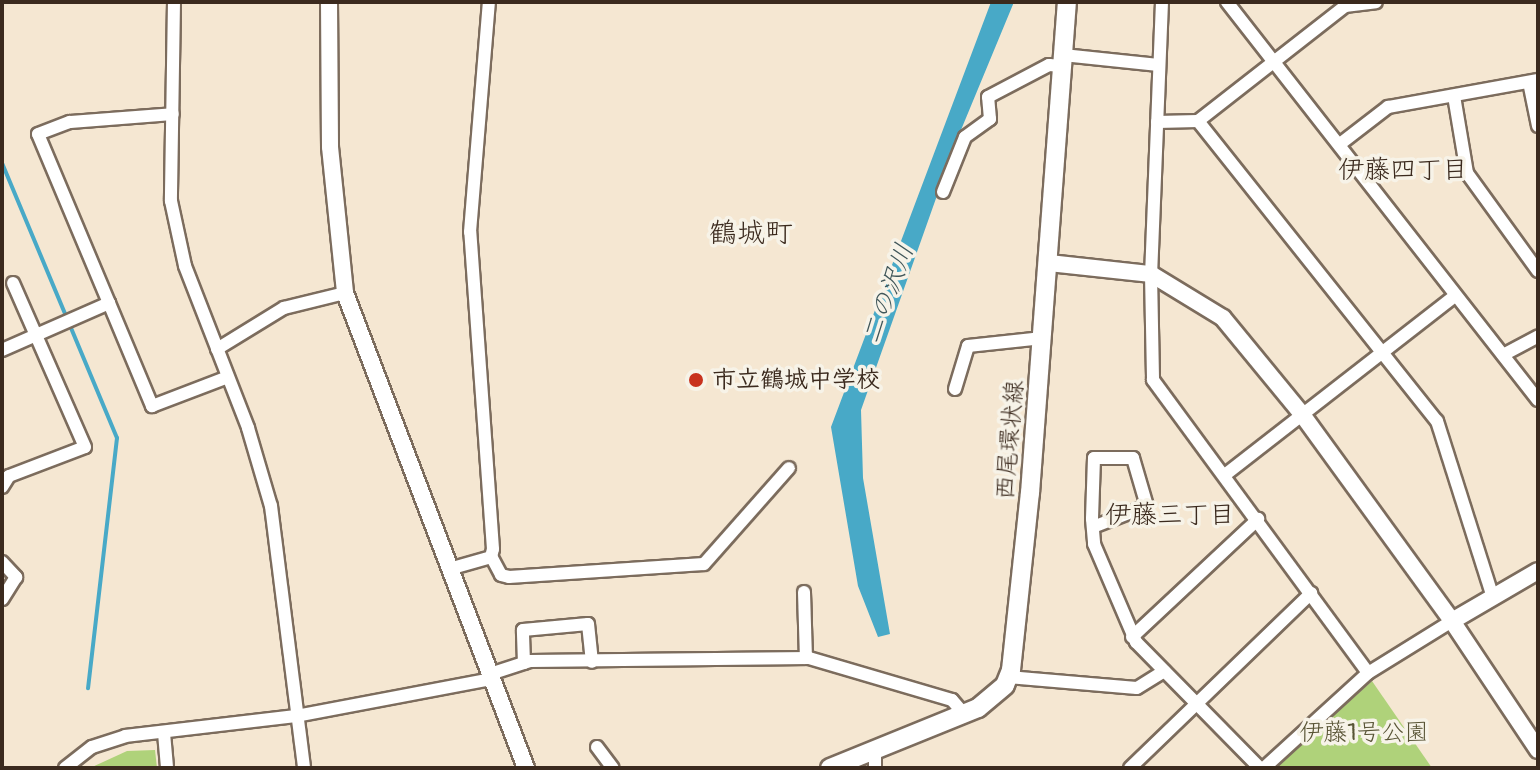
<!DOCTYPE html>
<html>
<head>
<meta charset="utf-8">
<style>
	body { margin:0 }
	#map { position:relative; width:1540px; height:770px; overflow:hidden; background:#f5e7d2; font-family:Pangolin,"Klee One",sans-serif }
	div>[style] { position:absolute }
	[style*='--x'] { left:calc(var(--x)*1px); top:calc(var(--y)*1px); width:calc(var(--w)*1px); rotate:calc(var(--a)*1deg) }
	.green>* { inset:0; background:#afd27a }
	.water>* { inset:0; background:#48a9c7 }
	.stream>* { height:4px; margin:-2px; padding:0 2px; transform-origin:2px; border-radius:2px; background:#48a9c7 }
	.roads { filter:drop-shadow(2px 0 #7c6c5d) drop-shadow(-2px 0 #7c6c5d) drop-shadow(0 2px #7c6c5d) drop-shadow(0 -2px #7c6c5d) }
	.minor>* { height:12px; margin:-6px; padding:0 6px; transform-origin:6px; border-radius:6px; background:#fff }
	.tertiary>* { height:16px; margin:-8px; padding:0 8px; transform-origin:8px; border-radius:8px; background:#fff }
	.secondary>* { height:18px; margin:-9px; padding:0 9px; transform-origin:9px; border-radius:9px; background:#fff }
	.dots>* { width:22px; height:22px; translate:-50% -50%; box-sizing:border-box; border:4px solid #f7f3e8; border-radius:50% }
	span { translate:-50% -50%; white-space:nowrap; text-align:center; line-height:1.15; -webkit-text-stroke:7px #f7f3e8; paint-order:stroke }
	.poi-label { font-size:24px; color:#3b2a1e; font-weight:700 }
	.left { translate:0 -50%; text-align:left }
	.street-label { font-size:24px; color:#3b2a1e }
	.park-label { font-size:24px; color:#585435 }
	.neighbourhood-label { font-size:26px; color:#3b2a1e }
	.water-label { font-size:26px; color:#405659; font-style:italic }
	.quarter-label { font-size:28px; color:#3b2a1e }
	.frame { position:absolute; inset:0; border:4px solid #3b2a1e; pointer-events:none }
</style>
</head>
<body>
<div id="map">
	<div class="green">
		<div style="clip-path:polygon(1372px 681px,1432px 768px,1275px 768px)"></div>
		<div style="clip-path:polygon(155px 750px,157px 768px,90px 768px,127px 751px)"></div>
	</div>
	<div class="water">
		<div style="clip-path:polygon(991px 2px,1014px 2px,956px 142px,861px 410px,863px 478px,890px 634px,878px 637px,858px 586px,831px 427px)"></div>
	</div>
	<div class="stream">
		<div style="--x:2;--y:163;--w:298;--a:67.3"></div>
		<div style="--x:117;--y:438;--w:252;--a:96.6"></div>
	</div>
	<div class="roads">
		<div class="minor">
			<div style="--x:174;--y:2;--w:199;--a:90.9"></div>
			<div style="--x:171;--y:201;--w:66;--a:77.8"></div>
			<div style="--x:185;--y:266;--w:174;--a:68.7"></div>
			<div style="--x:248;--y:428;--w:81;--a:73.6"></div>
			<div style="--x:271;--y:506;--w:264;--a:82.8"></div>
			<div style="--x:1162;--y:2;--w:272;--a:92.3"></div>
			<div style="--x:1151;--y:274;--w:106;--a:88.9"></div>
			<div style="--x:1153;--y:380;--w:363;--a:53.7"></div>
			<div style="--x:1227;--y:2;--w:505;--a:52"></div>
			<div style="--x:1063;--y:55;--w:96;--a:6"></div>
			<div style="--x:1529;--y:82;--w:45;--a:78.4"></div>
			<div style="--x:1454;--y:96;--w:78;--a:80.4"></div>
			<div style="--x:1467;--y:173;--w:121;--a:54.1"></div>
			<div style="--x:1198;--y:121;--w:384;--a:51.5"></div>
			<div style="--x:1437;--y:421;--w:182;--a:72.4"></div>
			<div style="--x:1157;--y:122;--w:41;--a:-1.4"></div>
			<div style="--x:1198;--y:121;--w:187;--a:-38"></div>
			<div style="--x:1345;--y:6;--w:31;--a:-7"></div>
			<div style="--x:1340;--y:144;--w:61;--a:-37.6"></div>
			<div style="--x:1388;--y:107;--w:152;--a:-10.2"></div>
			<div style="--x:943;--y:192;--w:59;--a:-68.2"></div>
			<div style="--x:965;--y:137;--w:31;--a:-36"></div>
			<div style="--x:990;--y:119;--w:22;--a:-95"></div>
			<div style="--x:988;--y:97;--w:69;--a:-27.7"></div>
			<div style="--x:1049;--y:65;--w:13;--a:4"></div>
			<div style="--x:109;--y:303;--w:183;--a:-112.8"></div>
			<div style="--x:38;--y:134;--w:34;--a:-21"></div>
			<div style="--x:70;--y:122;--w:103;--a:-4.4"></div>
			<div style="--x:217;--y:349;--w:79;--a:-31.5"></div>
			<div style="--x:284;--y:308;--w:63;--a:-13.8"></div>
			<div style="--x:2;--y:350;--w:117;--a:-23.7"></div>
			<div style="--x:109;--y:303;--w:112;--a:67.3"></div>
			<div style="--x:152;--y:406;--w:81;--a:-20.9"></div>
			<div style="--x:1503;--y:355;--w:40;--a:-28"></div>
			<div style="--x:955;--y:389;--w:45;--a:-73.2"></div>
			<div style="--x:968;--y:346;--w:75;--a:-6.1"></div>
			<div style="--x:1226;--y:474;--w:290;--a:-37.9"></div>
			<div style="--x:2;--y:487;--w:13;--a:-58"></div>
			<div style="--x:9;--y:476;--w:81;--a:-20.9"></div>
			<div style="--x:85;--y:447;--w:179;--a:-113.7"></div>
			<div style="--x:1093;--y:527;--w:58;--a:-21.3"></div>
			<div style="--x:1147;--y:506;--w:50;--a:-106.3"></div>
			<div style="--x:1133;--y:458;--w:39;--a:180"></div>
			<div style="--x:1094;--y:458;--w:61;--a:91.9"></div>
			<div style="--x:1092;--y:519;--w:25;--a:85"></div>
			<div style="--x:1094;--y:544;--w:107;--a:66.8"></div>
			<div style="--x:1136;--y:642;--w:177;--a:45.5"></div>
			<div style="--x:491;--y:556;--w:21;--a:62"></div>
			<div style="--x:501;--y:575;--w:8;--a:14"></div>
			<div style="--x:509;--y:577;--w:195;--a:-3.8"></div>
			<div style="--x:704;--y:564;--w:128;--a:-48.5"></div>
			<div style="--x:2;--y:562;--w:21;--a:47"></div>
			<div style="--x:16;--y:577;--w:26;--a:122"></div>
			<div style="--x:449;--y:569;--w:44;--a:-15.9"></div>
			<div style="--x:491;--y:557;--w:8;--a:-76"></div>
			<div style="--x:493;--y:549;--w:318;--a:-94.1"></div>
			<div style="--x:470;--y:232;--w:231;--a:-85.3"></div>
			<div style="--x:804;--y:592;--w:66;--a:88.3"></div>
			<div style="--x:1132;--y:637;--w:173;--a:-43.1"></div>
			<div style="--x:524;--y:663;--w:33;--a:-92"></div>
			<div style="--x:523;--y:630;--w:65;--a:-5.3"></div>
			<div style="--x:588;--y:624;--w:38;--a:84"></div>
			<div style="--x:490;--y:674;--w:42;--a:-18"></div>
			<div style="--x:530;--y:661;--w:279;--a:-0.6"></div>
			<div style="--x:809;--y:658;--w:149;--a:16.4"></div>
			<div style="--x:952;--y:700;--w:18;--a:49"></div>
			<div style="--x:1008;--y:677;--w:129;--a:4.9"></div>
			<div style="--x:1137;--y:688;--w:32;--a:-32"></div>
			<div style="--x:164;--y:733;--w:35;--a:85"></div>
			<div style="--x:597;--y:747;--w:26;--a:53"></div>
			<div style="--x:875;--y:752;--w:16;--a:90"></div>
			<div style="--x:65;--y:768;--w:34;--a:-38"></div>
			<div style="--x:92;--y:747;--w:35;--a:-18"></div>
			<div style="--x:125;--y:736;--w:172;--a:-6.7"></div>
			<div style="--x:296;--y:716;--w:199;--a:-10.7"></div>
			<div style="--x:1130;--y:768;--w:252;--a:-44"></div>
			<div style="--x:1264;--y:768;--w:141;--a:-42.4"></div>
			<div style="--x:1368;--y:673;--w:99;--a:-31.8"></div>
		</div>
		<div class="tertiary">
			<div style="--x:329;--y:2;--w:145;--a:89.6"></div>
			<div style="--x:330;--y:147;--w:147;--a:84.1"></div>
			<div style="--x:345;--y:293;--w:508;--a:69.14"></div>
			<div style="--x:1049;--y:263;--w:103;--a:6.2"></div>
			<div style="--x:1151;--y:274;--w:84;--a:31.4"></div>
			<div style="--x:1223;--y:318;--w:123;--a:50.6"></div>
			<div style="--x:1301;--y:413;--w:257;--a:54"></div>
			<div style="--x:1452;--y:621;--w:155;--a:56.3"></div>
			<div style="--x:1452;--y:621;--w:99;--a:-30.2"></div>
		</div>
		<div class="secondary">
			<div style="--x:830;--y:768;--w:160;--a:-22.1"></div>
			<div style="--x:978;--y:708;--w:35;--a:-40"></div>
			<div style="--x:1005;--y:685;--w:16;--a:-68"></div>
			<div style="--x:1011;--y:670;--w:178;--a:-83.9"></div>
			<div style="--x:1030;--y:493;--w:492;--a:-85.7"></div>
		</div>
	</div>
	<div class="dots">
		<div style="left:696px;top:380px;background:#c8321e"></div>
	</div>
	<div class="poi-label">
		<span class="left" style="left:712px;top:380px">市立鶴城中学校</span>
	</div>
	<div class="street-label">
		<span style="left:1010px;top:440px;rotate:-85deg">西尾環状線</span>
	</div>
	<div class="park-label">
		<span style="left:1364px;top:733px">伊藤1号公園</span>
	</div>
	<div class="neighbourhood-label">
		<span style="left:1403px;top:171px">伊藤四丁目</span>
		<span style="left:1170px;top:516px">伊藤三丁目</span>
	</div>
	<div class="water-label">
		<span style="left:889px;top:294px;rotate:-70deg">二の沢川</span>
	</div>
	<div class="quarter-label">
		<span style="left:751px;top:234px">鶴城町</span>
	</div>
	<div class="frame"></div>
</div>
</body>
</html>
